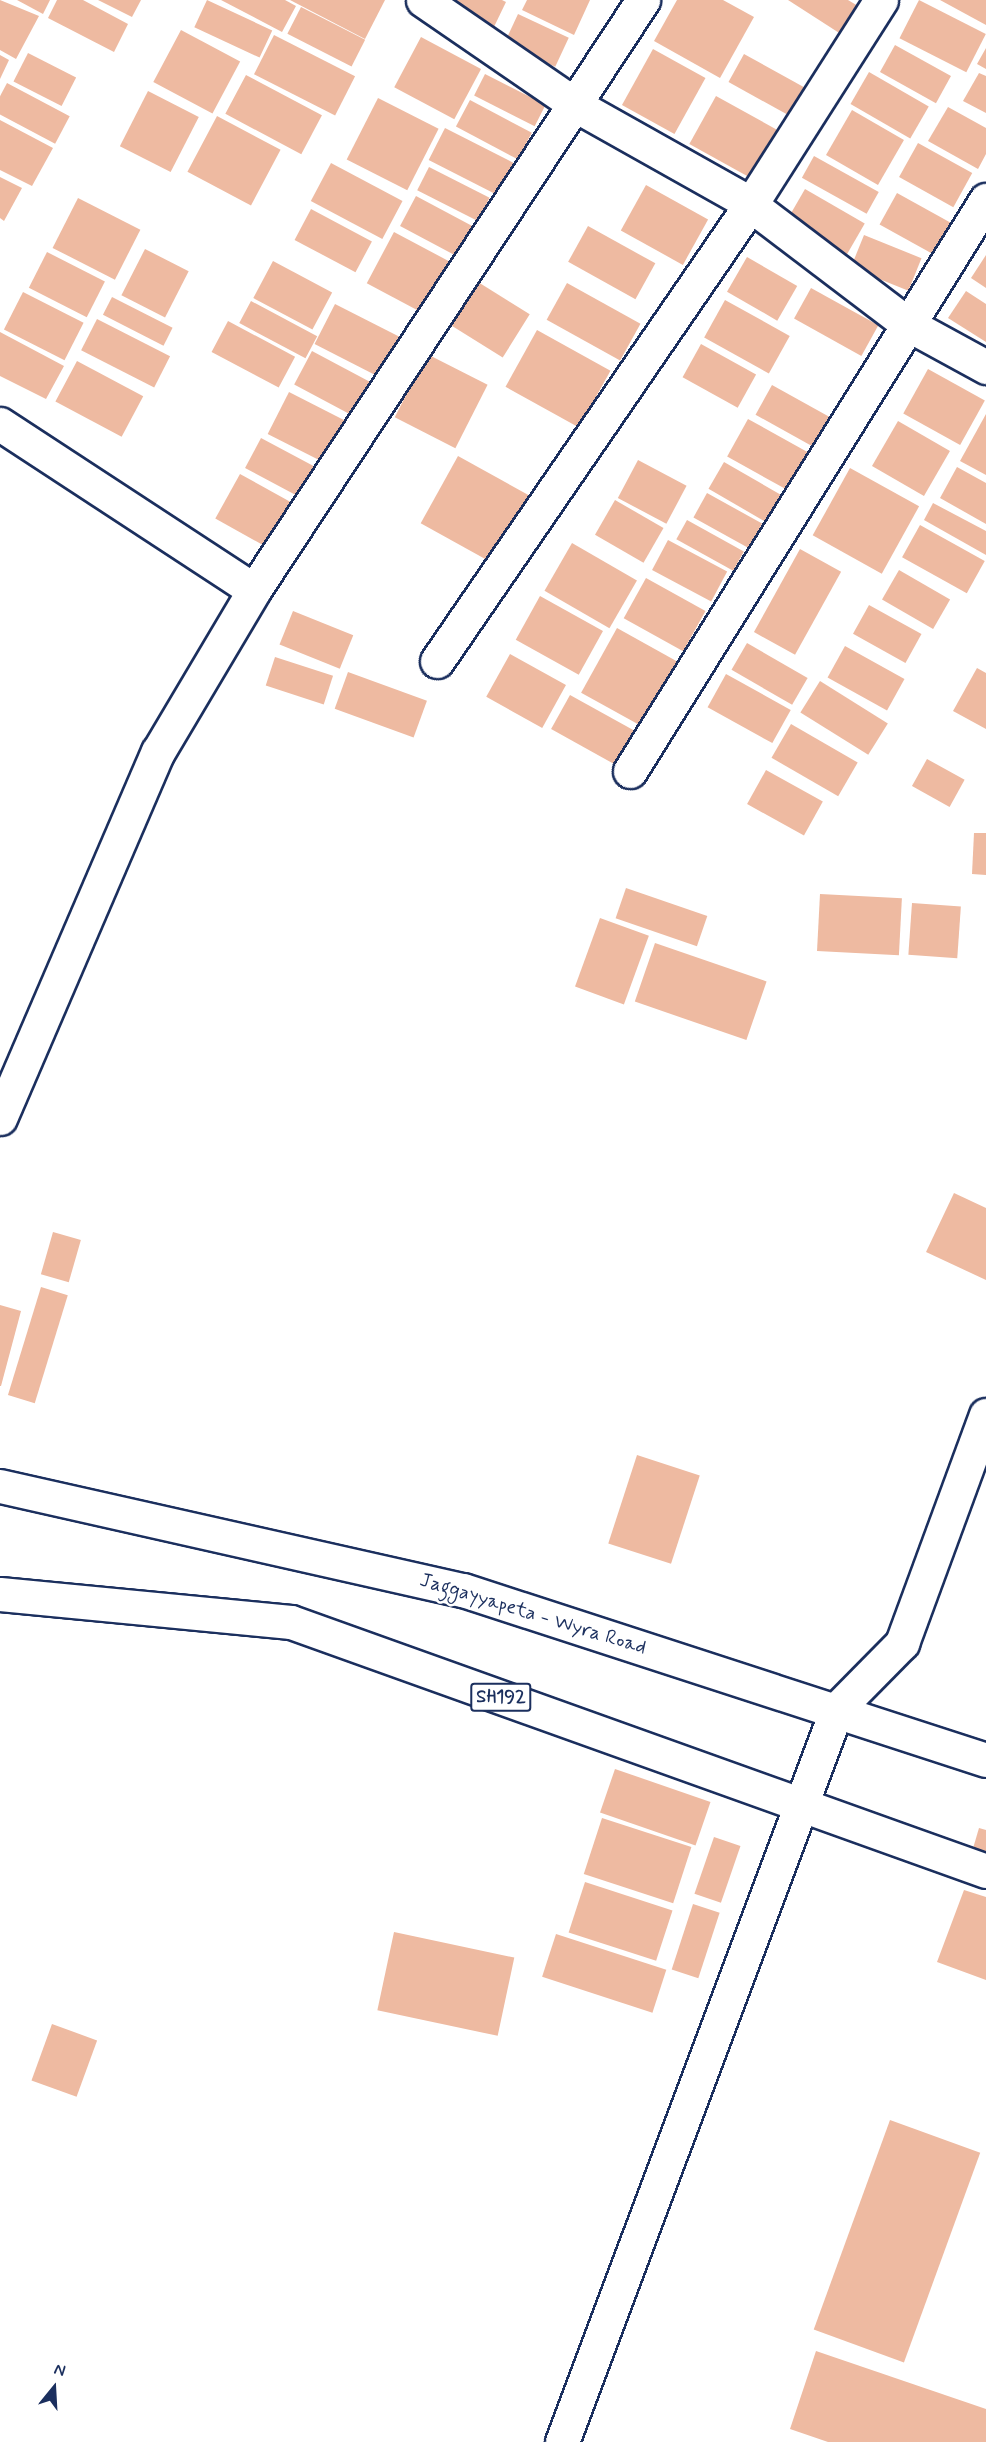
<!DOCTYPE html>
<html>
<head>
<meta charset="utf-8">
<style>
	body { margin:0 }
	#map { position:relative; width:986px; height:2442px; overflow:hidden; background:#fff; font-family:Mynerve,sans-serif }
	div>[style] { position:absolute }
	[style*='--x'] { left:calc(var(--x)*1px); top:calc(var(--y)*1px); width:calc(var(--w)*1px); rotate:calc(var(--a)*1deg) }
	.building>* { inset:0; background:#eebaa1; transform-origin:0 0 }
	.roads { filter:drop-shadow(2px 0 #1b2f5e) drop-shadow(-2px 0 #1b2f5e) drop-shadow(0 2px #1b2f5e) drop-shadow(0 -2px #1b2f5e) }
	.minor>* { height:33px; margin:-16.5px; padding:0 16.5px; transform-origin:16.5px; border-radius:16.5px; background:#fff }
	.primary>* { height:33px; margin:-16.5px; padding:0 16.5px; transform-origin:16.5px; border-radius:16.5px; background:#fff }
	span { translate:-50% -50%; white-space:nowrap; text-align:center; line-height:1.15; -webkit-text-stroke:5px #fff; paint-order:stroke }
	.shield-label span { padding:2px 4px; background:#fff; border:2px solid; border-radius:4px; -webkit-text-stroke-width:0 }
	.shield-label { font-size:18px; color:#1b2f5e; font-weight:700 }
	.street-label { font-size:20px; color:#1b2f5e }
	.north { position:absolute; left:24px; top:2358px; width:60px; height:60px; -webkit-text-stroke:4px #fff; paint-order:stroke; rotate:18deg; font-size:16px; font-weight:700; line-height:24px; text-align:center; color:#1b2f5e }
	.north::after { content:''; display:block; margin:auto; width:21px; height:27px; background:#1b2f5e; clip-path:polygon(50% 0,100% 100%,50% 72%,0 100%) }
</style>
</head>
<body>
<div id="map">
	<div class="building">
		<div style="clip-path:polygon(0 0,39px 16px,16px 59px,0 50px)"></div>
		<div style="clip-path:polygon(17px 0,50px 0,43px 14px)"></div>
		<div style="clip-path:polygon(57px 0,83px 0,128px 24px,114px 52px,48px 18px)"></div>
		<div style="clip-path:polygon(98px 0,141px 0,132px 17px)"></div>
		<div style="left:207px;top:0;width:72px;height:30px;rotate:25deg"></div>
		<div style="clip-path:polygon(221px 0,285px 0,296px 6px,282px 32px)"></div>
		<div style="clip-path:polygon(290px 0,385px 0,365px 39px)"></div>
		<div style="clip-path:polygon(448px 0,502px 0,506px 2px,492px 31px)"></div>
		<div style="clip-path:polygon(527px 0,590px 0,574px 35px,522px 10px)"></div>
		<div style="clip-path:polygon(677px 0,723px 0,754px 17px,720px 78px,654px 41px)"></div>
		<div style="clip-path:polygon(788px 0,848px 0,863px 9px,847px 38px)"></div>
		<div style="left:919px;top:0;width:75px;height:43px;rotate:27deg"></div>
		<div style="clip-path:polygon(940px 0,986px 0,986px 25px)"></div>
		<div style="left:301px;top:7px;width:72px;height:30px;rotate:27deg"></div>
		<div style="left:518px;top:14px;width:56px;height:32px;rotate:25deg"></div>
		<div style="left:181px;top:30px;width:67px;height:59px;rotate:28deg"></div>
		<div style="left:274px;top:35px;width:91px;height:44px;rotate:27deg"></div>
		<div style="left:421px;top:37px;width:68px;height:57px;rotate:28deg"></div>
		<div style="left:895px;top:45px;width:64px;height:31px;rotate:29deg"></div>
		<div style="clip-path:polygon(986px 48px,986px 69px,977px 64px)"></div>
		<div style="left:653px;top:49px;width:60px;height:64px;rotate:29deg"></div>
		<div style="left:28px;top:53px;width:54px;height:32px;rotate:27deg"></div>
		<div style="left:744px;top:54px;width:77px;height:32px;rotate:29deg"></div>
		<div style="clip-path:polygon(0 55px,9px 60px,0 79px)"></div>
		<div style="left:869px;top:72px;width:69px;height:37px;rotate:30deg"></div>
		<div style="clip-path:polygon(979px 73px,986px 76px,986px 113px,963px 101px)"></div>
		<div style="left:485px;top:74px;width:68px;height:24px;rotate:27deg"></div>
		<div style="left:246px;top:75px;width:86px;height:44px;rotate:28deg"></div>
		<div style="left:7px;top:83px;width:71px;height:31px;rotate:28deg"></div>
		<div style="left:148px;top:91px;width:57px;height:62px;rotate:27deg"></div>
		<div style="left:716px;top:96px;width:81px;height:55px;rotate:29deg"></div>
		<div style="left:378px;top:98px;width:68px;height:69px;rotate:27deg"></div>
		<div style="left:470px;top:100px;width:70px;height:30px;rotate:28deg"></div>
		<div style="clip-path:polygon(948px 107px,986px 128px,986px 154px,978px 169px,928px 141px)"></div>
		<div style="left:852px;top:110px;width:60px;height:52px;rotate:30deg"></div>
		<div style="left:217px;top:116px;width:72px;height:63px;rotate:28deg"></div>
		<div style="clip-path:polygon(0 120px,53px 148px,32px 186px,0 170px)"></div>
		<div style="left:445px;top:128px;width:82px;height:36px;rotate:27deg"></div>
		<div style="left:918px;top:143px;width:62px;height:39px;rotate:29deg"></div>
		<div style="left:814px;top:156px;width:74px;height:25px;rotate:29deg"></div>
		<div style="left:331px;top:163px;width:81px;height:43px;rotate:28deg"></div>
		<div style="left:429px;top:167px;width:68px;height:26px;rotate:27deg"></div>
		<div style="clip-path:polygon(0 177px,22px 188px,4px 221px,0 218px)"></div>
		<div style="left:646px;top:185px;width:71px;height:52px;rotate:29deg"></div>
		<div style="left:805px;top:189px;width:69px;height:39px;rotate:30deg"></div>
		<div style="left:897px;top:193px;width:63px;height:36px;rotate:29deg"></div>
		<div style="left:416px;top:196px;width:69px;height:34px;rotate:28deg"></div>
		<div style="left:78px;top:198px;width:70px;height:56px;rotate:27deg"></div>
		<div style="left:311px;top:209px;width:69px;height:35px;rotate:28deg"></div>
		<div style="left:588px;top:226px;width:77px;height:41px;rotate:29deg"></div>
		<div style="left:394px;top:232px;width:67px;height:58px;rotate:28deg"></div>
		<div style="left:864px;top:235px;width:62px;height:35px;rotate:22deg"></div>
		<div style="left:145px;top:249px;width:49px;height:52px;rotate:27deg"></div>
		<div style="left:47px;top:252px;width:65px;height:40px;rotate:27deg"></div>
		<div style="clip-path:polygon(986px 255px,986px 288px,971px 278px)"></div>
		<div style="left:747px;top:257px;width:58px;height:40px;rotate:30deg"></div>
		<div style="left:273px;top:261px;width:67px;height:42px;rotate:28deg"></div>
		<div style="left:478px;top:282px;width:61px;height:51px;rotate:32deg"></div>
		<div style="left:567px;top:283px;width:84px;height:42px;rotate:29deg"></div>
		<div style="left:811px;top:288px;width:77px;height:35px;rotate:29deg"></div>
		<div style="clip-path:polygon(966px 291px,986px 304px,986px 342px,948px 318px)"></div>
		<div style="left:23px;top:292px;width:68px;height:42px;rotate:27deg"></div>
		<div style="left:112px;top:297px;width:68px;height:20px;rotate:27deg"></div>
		<div style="left:725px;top:300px;width:74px;height:43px;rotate:29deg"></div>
		<div style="left:251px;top:301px;width:75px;height:25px;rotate:28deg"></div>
		<div style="left:335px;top:304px;width:79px;height:45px;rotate:27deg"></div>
		<div style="left:97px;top:319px;width:82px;height:35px;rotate:27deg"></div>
		<div style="left:228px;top:321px;width:76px;height:35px;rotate:28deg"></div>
		<div style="left:537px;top:330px;width:84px;height:65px;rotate:29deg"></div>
		<div style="clip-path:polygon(0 332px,64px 366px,46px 399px,0 376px)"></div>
		<div style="left:701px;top:344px;width:63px;height:38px;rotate:29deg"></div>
		<div style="left:312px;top:351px;width:76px;height:38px;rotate:28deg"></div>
		<div style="left:427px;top:354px;width:68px;height:71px;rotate:27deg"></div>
		<div style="left:77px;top:361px;width:75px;height:46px;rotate:28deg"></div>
		<div style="left:928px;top:369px;width:65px;height:51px;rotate:29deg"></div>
		<div style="left:772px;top:385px;width:68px;height:34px;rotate:29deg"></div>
		<div style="left:289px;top:392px;width:66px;height:47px;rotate:27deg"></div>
		<div style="clip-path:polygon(986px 414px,986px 475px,960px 461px)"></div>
		<div style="left:748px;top:419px;width:70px;height:43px;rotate:29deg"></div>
		<div style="left:898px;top:421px;width:60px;height:52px;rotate:30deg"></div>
		<div style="left:261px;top:438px;width:69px;height:34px;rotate:28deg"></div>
		<div style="left:458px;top:456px;width:81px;height:77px;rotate:29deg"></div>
		<div style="left:638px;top:460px;width:55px;height:43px;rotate:28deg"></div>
		<div style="left:724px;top:462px;width:66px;height:31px;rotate:30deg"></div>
		<div style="clip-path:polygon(957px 467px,986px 483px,986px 524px,940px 498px)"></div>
		<div style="left:850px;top:468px;width:79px;height:77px;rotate:29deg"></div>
		<div style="left:240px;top:474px;width:63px;height:51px;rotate:29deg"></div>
		<div style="left:707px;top:493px;width:63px;height:28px;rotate:29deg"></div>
		<div style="left:615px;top:500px;width:56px;height:40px;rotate:30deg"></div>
		<div style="clip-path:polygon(933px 503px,986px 531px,986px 555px,924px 520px)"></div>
		<div style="left:687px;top:520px;width:65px;height:22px;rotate:29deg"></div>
		<div style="left:920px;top:525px;width:74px;height:37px;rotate:29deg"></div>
		<div style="left:668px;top:540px;width:67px;height:34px;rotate:28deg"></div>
		<div style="left:572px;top:543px;width:75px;height:55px;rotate:30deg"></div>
		<div style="left:800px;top:549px;width:47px;height:95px;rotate:29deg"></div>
		<div style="left:899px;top:570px;width:59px;height:34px;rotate:30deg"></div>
		<div style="left:646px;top:578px;width:68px;height:46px;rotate:29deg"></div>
		<div style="left:540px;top:596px;width:72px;height:50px;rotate:29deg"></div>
		<div style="left:869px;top:605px;width:60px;height:33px;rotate:29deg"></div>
		<div style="left:293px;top:611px;width:65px;height:36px;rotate:22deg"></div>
		<div style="left:617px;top:628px;width:74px;height:74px;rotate:29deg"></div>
		<div style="left:747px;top:643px;width:70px;height:31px;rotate:30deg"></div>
		<div style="left:845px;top:646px;width:68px;height:36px;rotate:29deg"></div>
		<div style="left:510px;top:654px;width:64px;height:49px;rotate:29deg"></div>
		<div style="left:275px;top:657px;width:61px;height:30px;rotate:18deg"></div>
		<div style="clip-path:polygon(977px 668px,986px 673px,986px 729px,953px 711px)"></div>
		<div style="left:348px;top:672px;width:84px;height:39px;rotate:20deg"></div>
		<div style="left:726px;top:674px;width:74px;height:38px;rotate:29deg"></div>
		<div style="left:820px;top:681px;width:80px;height:37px;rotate:32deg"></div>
		<div style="left:570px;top:695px;width:80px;height:39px;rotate:29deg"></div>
		<div style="left:791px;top:724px;width:77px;height:39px;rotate:30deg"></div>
		<div style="left:927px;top:759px;width:43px;height:31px;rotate:29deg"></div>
		<div style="left:766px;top:770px;width:65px;height:39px;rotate:29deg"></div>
		<div style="clip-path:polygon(974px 833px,986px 833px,986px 875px,972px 874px)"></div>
		<div style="left:626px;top:888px;width:86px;height:32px;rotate:19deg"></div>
		<div style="left:820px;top:894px;width:82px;height:57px;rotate:3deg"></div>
		<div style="left:912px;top:903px;width:49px;height:52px;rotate:4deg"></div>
		<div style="left:600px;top:918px;width:52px;height:73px;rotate:20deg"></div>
		<div style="left:655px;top:943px;width:118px;height:62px;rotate:19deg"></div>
		<div style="clip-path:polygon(954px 1193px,986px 1208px,986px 1280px,926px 1252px)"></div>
		<div style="left:53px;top:1232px;width:29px;height:44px;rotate:16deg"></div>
		<div style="left:41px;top:1287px;width:28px;height:113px;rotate:17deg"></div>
		<div style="clip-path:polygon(0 1305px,21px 1311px,1px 1386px,0 1386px)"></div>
		<div style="left:637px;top:1455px;width:66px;height:93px;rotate:18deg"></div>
		<div style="left:615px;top:1769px;width:101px;height:46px;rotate:19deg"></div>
		<div style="left:602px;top:1818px;width:94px;height:59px;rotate:18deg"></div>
		<div style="clip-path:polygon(979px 1828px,986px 1830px,986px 1886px,964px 1879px)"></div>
		<div style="left:714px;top:1837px;width:28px;height:60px;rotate:19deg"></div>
		<div style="left:585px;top:1882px;width:92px;height:53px;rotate:18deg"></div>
		<div style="clip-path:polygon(964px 1890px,986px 1897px,986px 1980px,937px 1962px)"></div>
		<div style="left:693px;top:1904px;width:28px;height:69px;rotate:18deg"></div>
		<div style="left:394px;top:1932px;width:123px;height:80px;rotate:12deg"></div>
		<div style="left:556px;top:1934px;width:116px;height:45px;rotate:18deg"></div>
		<div style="left:52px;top:2024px;width:48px;height:60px;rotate:20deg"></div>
		<div style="left:890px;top:2120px;width:96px;height:223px;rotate:20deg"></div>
		<div style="clip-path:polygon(816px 2351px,986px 2409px,986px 2442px,828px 2442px,790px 2429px)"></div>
	</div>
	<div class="roads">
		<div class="minor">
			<div style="--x:423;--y:0;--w:187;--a:34.5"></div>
			<div style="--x:577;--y:106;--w:190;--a:29.3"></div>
			<div style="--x:743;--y:199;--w:208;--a:37.2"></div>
			<div style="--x:909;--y:325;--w:88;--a:28.6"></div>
			<div style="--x:0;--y:424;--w:303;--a:33.2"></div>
			<div style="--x:437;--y:661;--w:554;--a:-55.51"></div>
			<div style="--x:751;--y:204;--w:242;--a:-57.5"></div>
			<div style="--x:630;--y:771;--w:673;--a:-58.06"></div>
			<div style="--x:0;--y:1118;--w:399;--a:-66.7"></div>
			<div style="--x:158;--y:752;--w:188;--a:-59.3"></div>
			<div style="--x:254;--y:590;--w:707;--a:-56.6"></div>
			<div style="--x:562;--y:2442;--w:783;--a:-69.44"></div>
			<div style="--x:837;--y:1709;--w:93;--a:-45.4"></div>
			<div style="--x:902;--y:1643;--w:243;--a:-69.8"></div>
		</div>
		<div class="primary">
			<div style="--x:0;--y:1486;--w:475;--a:12.7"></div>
			<div style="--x:463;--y:1590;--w:550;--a:18.01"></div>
			<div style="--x:0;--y:1594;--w:292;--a:5.5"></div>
			<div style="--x:291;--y:1622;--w:738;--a:19.71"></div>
		</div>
	</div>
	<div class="shield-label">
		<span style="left:501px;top:1697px">SH192</span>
	</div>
	<div class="street-label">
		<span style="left:533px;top:1614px;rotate:17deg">Jaggayyapeta - Wyra Road</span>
	</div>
	<div class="north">N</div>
</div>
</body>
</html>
